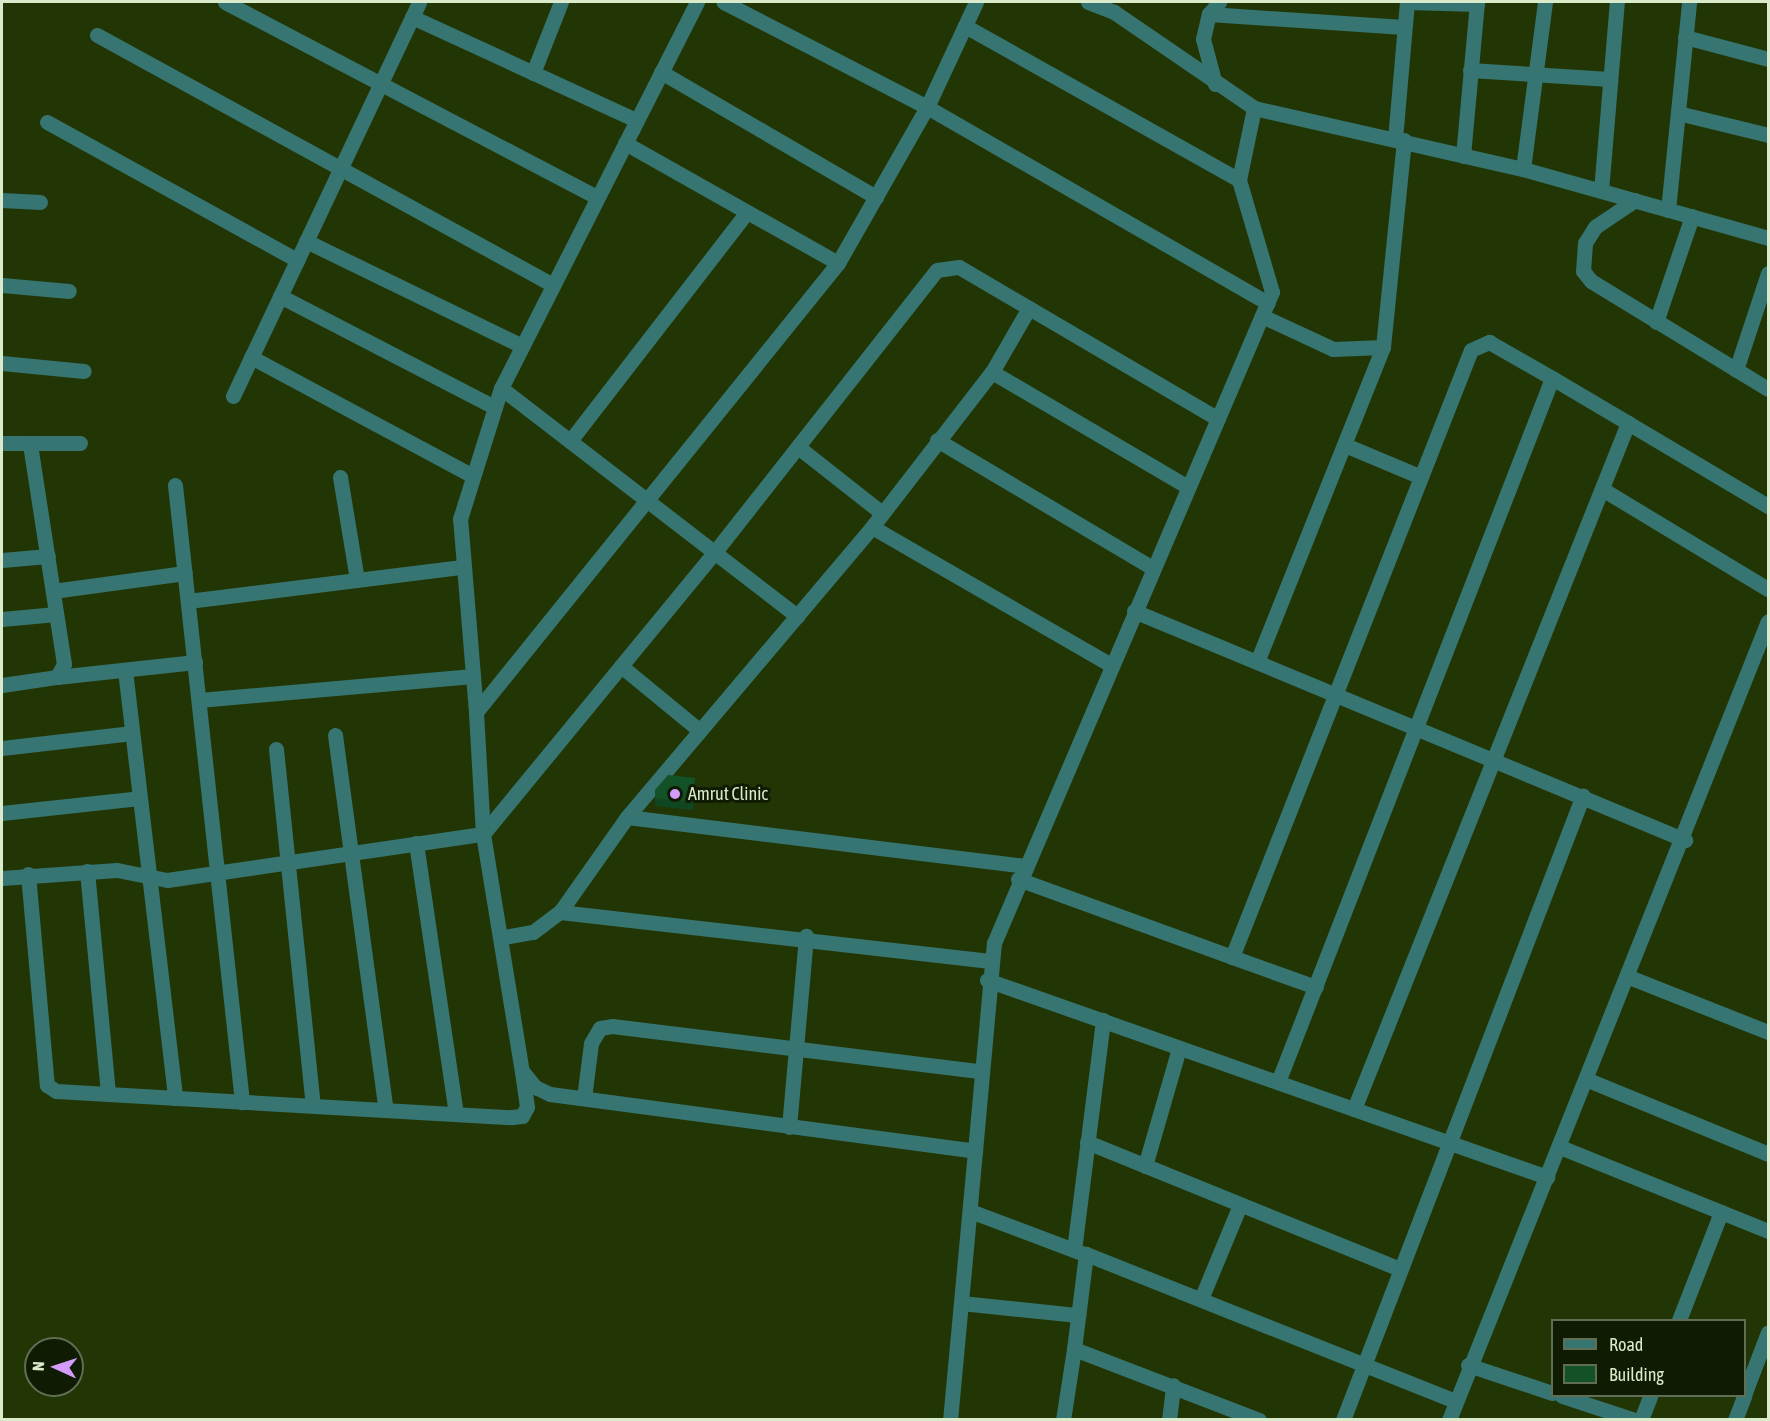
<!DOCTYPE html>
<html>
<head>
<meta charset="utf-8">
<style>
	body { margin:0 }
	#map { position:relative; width:1770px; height:1421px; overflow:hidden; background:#223605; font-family:"Asap Condensed",sans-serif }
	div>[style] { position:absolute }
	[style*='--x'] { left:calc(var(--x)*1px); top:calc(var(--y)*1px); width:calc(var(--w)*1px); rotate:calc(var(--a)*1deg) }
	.minor>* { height:15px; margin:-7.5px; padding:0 7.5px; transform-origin:7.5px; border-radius:7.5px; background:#367571 }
	.tertiary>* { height:15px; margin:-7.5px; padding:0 7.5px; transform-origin:7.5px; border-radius:7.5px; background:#367571 }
	.wall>* { inset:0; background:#104722 }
	.shaded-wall>* { inset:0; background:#0d391b }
	.building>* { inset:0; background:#135227 }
	.dots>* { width:16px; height:16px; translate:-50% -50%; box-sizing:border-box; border:3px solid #101b03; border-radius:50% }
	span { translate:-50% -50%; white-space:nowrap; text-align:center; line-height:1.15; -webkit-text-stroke:6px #101b03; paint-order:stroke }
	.poi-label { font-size:18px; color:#d9ebca }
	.left { translate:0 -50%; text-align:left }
	.frame { position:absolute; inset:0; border:3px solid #d9ebca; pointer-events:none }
	.legend { position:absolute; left:1551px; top:1319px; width:195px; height:78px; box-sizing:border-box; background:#101b03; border:2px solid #606e53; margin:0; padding:8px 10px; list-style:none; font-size:18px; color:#d9ebca }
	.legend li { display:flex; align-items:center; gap:12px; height:30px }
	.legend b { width:30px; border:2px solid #606e53 }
	.north { position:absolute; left:24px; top:1337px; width:60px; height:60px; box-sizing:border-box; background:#101b03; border:2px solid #606e53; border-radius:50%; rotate:273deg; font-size:16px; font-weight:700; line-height:24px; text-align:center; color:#d9ebca }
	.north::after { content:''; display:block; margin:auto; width:21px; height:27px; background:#d39cfc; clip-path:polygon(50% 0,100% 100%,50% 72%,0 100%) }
</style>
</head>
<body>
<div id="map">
	<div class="minor">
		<div style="--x:225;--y:2;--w:420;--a:27.7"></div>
		<div style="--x:697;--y:2;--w:433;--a:116.9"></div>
		<div style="--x:501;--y:388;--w:374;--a:37.6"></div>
		<div style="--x:976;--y:2;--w:116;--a:115"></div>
		<div style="--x:927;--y:107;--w:393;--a:29.9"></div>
		<div style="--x:1088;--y:2;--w:28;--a:21"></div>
		<div style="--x:1114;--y:12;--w:170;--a:34.4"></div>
		<div style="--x:1254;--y:108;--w:276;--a:12.8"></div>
		<div style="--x:1523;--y:169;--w:255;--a:15.7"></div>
		<div style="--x:1407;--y:2;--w:70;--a:1.6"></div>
		<div style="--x:1209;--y:14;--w:195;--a:3.8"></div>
		<div style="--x:412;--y:17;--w:247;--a:24.7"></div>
		<div style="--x:965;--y:26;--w:314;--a:29.3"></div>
		<div style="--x:97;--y:35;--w:520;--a:28.73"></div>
		<div style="--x:1685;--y:37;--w:86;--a:14.8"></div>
		<div style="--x:1470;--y:70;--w:140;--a:3.7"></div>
		<div style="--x:661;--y:72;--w:249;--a:30.2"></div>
		<div style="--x:533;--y:73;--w:76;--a:-68.5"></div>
		<div style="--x:1215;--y:84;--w:47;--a:-104.9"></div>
		<div style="--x:1203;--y:39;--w:26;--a:-77"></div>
		<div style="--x:1209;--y:14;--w:16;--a:-50"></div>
		<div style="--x:1678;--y:113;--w:93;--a:13.7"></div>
		<div style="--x:47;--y:122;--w:286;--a:28.9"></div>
		<div style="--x:1395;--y:139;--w:138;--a:-85"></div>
		<div style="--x:625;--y:143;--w:244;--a:29.4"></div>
		<div style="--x:1463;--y:156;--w:155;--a:-84.8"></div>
		<div style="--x:1523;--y:169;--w:168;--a:-82.5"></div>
		<div style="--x:1601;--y:191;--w:190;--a:-85.2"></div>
		<div style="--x:2;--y:200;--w:38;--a:3"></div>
		<div style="--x:1635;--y:200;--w:48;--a:146"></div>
		<div style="--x:1595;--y:227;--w:19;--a:122"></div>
		<div style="--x:1585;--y:243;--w:28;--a:94"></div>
		<div style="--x:1583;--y:271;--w:13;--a:51"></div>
		<div style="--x:1591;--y:281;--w:207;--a:31.4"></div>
		<div style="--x:1668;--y:210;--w:209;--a:-84.2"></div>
		<div style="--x:306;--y:241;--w:240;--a:25.9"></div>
		<div style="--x:2;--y:285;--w:67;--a:5.1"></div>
		<div style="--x:280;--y:296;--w:241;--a:27.4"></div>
		<div style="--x:1262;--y:316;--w:78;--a:24.9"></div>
		<div style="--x:1333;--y:349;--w:50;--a:-2.3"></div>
		<div style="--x:1656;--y:322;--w:112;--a:-71.2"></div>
		<div style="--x:251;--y:357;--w:250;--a:28.2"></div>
		<div style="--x:2;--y:363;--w:82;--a:5.6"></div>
		<div style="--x:1736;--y:370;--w:102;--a:-71.7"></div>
		<div style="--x:992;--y:372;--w:74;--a:-60"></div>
		<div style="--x:233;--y:396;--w:436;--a:-64.7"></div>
		<div style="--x:937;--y:440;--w:251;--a:30.7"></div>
		<div style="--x:570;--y:441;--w:289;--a:-52.3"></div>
		<div style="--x:2;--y:443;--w:78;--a:0"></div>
		<div style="--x:1345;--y:445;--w:82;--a:22.8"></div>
		<div style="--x:798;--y:447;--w:107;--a:38.2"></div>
		<div style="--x:340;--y:477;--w:104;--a:80.6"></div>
		<div style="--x:175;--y:485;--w:621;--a:83.8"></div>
		<div style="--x:1602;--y:489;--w:194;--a:31.1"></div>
		<div style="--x:872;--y:527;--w:276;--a:30"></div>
		<div style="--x:2;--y:560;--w:46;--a:-5"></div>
		<div style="--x:53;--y:591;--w:133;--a:-7.8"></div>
		<div style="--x:188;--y:601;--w:276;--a:-7.1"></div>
		<div style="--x:1134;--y:611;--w:597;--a:22.57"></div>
		<div style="--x:2;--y:619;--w:54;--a:-5.3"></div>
		<div style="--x:1257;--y:662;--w:339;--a:-68.2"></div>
		<div style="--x:1383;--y:347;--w:208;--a:-84.2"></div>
		<div style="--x:621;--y:666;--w:102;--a:39.4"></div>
		<div style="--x:125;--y:670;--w:431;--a:83.3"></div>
		<div style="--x:57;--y:677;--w:139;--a:-6.2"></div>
		<div style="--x:2;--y:685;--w:56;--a:-8.3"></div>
		<div style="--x:57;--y:677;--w:15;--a:-62"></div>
		<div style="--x:64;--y:664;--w:223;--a:-98.8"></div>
		<div style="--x:199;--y:700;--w:275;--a:-5"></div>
		<div style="--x:476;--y:712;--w:194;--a:-94.7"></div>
		<div style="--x:460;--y:519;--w:137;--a:-72.6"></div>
		<div style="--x:335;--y:735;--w:378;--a:82.3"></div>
		<div style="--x:2;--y:748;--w:131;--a:-6.6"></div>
		<div style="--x:276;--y:749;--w:358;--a:84.1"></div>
		<div style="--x:2;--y:813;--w:138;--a:-6.2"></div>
		<div style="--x:627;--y:817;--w:400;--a:7"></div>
		<div style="--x:483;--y:834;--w:122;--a:-93.3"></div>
		<div style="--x:476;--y:712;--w:577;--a:-51.12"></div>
		<div style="--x:838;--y:263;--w:180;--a:-60.3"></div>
		<div style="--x:927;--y:107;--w:229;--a:-152.7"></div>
		<div style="--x:483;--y:834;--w:364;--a:-50.6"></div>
		<div style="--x:714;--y:553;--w:360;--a:-51.8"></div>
		<div style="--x:937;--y:270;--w:22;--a:-8"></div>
		<div style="--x:959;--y:267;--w:300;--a:30.4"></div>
		<div style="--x:416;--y:843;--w:274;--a:81.6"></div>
		<div style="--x:87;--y:871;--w:224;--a:84.6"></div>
		<div style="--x:28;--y:874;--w:212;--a:84.9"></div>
		<div style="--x:47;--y:1085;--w:11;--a:34"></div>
		<div style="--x:56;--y:1091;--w:457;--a:3.3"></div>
		<div style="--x:512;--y:1117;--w:10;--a:-6"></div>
		<div style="--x:522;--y:1116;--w:10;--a:-61"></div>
		<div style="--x:527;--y:1107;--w:36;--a:-98"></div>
		<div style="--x:1018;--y:879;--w:228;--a:20"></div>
		<div style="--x:1232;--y:957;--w:652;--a:-68.51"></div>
		<div style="--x:1471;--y:350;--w:20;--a:-24"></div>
		<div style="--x:1489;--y:342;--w:73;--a:29.7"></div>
		<div style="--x:560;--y:912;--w:433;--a:6.5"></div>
		<div style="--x:504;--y:937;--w:29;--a:-10"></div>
		<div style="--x:533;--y:932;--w:34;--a:-37"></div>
		<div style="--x:560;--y:912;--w:116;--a:-54.8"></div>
		<div style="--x:627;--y:817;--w:380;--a:-49.8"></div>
		<div style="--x:872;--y:527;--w:196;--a:-52.3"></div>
		<div style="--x:992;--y:372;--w:227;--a:30.4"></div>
		<div style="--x:1232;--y:957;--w:89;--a:19.7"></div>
		<div style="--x:1629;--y:977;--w:149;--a:21.6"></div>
		<div style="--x:987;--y:980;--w:594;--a:19.38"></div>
		<div style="--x:1588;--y:1080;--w:195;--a:22.3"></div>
		<div style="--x:1278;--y:1082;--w:755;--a:-68.73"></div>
		<div style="--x:1552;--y:378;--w:88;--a:30.6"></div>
		<div style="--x:584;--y:1098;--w:55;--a:-82.7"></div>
		<div style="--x:591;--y:1043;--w:17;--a:-59"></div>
		<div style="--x:600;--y:1028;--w:12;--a:-9"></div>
		<div style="--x:612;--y:1026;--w:372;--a:7"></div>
		<div style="--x:1354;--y:1109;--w:739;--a:-68.23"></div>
		<div style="--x:1628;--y:423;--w:163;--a:30.7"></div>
		<div style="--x:789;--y:1127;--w:192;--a:-84.9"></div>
		<div style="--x:1087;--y:1142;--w:337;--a:22.1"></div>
		<div style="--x:1560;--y:1147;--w:224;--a:22"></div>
		<div style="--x:975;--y:1151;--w:209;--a:-84.8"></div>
		<div style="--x:994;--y:943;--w:708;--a:-66.88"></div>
		<div style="--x:1272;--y:292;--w:117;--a:-106.4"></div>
		<div style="--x:1239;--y:180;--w:74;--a:-78.2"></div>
		<div style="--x:1145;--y:1166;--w:123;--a:-73.9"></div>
		<div style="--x:970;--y:1211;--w:120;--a:20.6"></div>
		<div style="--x:1074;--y:1250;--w:232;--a:-82.8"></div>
		<div style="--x:1201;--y:1299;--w:102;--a:-67.5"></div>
		<div style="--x:961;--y:1303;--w:118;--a:5.9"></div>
		<div style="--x:1679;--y:1320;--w:116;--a:-68.7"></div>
		<div style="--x:1468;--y:1365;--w:89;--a:18.4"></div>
		<div style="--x:1744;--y:1395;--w:67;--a:-69.1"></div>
		<div style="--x:1562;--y:1396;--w:77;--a:18.2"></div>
		<div style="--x:1063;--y:1420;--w:72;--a:-81.2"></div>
		<div style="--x:1169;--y:1420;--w:35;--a:-83"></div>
		<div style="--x:1259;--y:1420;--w:198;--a:-159"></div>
		<div style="--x:1074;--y:1349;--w:96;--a:-82.8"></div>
		<div style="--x:1086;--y:1254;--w:398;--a:21.7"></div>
		<div style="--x:1343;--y:1420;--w:669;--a:-68.99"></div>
		<div style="--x:1449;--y:1420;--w:860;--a:-68.24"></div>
		<div style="--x:1641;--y:1420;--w:26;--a:-69"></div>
		<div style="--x:1735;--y:1420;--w:26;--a:-69"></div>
	</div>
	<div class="tertiary">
		<div style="--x:2;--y:878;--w:115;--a:-4"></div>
		<div style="--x:117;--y:870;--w:51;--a:11.3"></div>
		<div style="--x:167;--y:880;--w:319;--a:-8.3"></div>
		<div style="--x:483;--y:834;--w:240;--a:80.7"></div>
		<div style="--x:522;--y:1071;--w:21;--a:51"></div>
		<div style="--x:535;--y:1087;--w:17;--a:25"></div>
		<div style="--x:550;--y:1094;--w:429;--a:7.6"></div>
		<div style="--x:975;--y:1151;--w:270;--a:95.3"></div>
	</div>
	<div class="wall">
		<div style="clip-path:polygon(695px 786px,693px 810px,655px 806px,655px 798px)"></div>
	</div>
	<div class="shaded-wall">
		<div style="clip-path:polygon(695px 778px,695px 786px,693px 810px,693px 802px)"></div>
	</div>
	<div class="building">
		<div style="clip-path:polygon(668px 775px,695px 778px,693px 802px,655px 798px,655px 790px)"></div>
	</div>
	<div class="dots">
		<div style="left:675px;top:794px;background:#d39cfc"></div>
	</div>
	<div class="poi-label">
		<span class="left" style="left:688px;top:794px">Amrut Clinic</span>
	</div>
	<div class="frame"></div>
	<ul class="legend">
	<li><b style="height:8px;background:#367571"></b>Road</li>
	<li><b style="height:16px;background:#135227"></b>Building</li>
	</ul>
	<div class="north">N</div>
</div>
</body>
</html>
